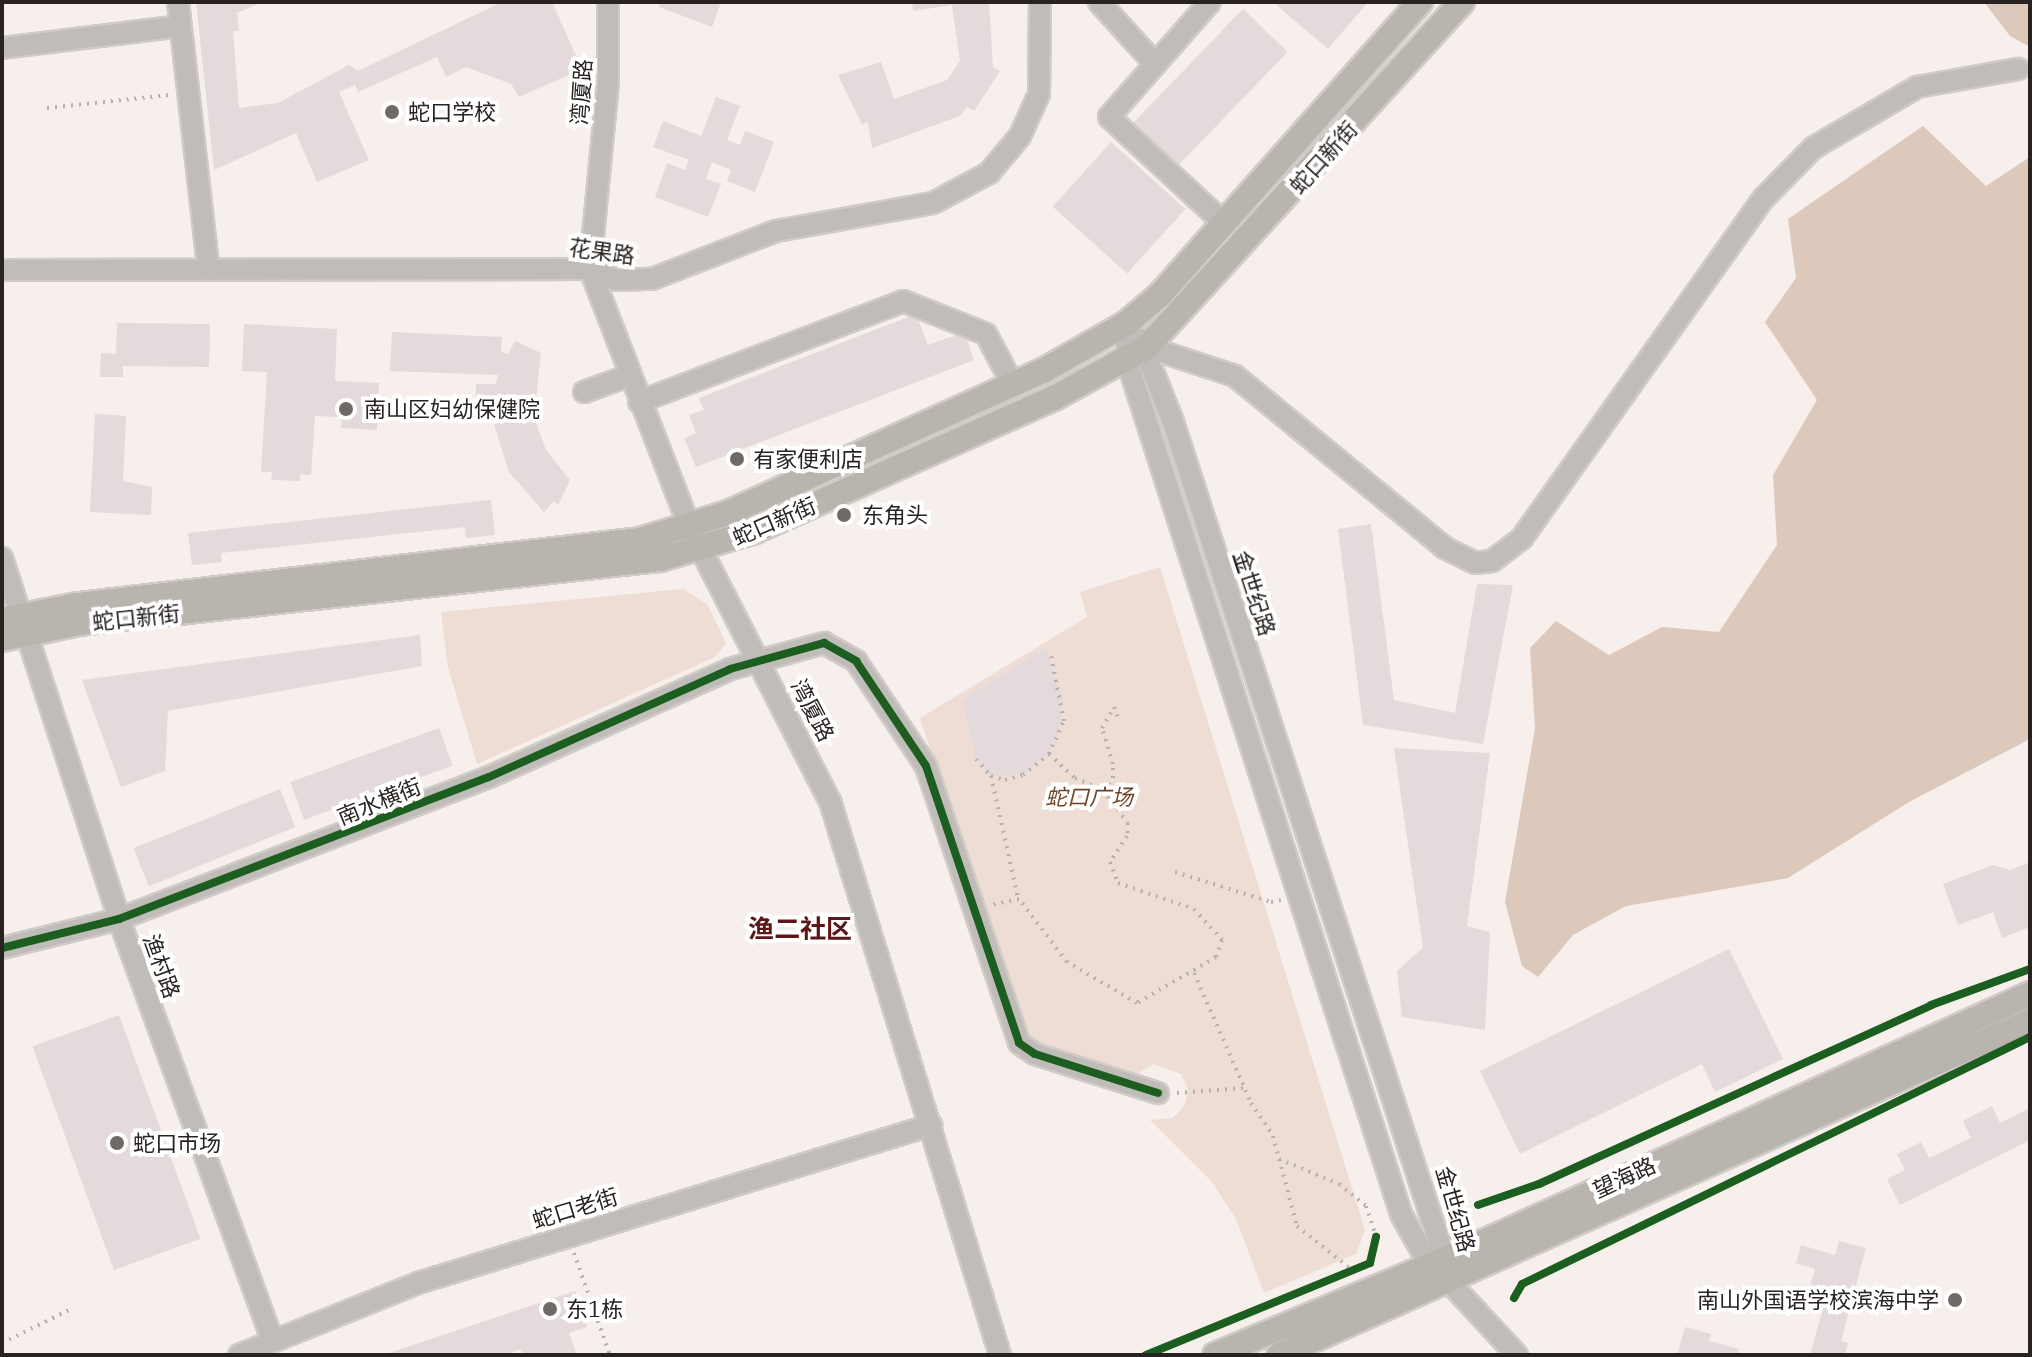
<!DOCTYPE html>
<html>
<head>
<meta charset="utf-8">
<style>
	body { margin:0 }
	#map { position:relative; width:2032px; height:1357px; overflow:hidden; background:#f7efeb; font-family:"IBM Plex Serif","Noto Sans SC",serif }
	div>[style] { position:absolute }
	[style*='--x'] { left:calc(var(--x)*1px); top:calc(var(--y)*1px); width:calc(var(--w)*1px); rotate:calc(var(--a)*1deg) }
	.green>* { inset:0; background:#edddd4 }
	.forest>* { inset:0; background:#ddc8bc }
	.building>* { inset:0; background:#e4d9db; transform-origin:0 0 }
	.path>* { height:4px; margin-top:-2px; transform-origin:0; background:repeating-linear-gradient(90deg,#b5b1ae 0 2px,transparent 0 8px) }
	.roads { filter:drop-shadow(2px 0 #d1cbc7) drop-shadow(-2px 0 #d1cbc7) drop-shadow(0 2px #d1cbc7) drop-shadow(0 -2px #d1cbc7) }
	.minor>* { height:20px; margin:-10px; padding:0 10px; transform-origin:10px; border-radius:10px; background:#c0bcb7 }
	.major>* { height:24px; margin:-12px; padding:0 12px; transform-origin:12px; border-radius:12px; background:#bab4af }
	.cycleway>* { height:8px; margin:-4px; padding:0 4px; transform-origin:4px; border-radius:4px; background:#1b5e20 }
	.dots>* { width:22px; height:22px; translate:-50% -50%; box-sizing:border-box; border:4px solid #fff; border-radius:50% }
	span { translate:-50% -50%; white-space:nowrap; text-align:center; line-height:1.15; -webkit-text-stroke:8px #fff; paint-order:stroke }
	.street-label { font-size:22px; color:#282320 }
	.poi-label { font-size:22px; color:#282320 }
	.left { translate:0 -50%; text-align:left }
	.right { translate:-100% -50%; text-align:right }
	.park-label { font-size:22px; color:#704527; font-style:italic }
	.quarter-label { font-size:26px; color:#5b1618; font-weight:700 }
	.frame { position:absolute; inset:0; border:4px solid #282320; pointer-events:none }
</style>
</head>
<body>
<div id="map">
	<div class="green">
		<div style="clip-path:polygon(1160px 567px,1365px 1230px,1356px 1254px,1264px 1293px,1236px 1219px,1212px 1182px,1150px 1120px,1173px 1118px,1185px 1105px,1188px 1089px,1181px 1074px,1154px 1064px,1132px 1077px,1034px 1047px,1024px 1037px,920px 718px,1087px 617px,1080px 592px)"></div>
		<div style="clip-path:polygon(683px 589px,707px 604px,726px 643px,715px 657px,477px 764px,448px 667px,441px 612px)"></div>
	</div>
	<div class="forest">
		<div style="clip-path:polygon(1984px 2px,2030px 2px,2030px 47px,2010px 36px)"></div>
		<div style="clip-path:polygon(1923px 126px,1986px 186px,2030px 157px,2030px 739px,1909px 802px,1788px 878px,1626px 906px,1573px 935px,1538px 977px,1522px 966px,1505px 902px,1535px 728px,1530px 648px,1556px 621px,1609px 655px,1662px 627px,1719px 632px,1777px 545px,1773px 475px,1817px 400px,1765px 322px,1796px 278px,1788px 219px)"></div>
	</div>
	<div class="building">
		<div style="clip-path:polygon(196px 2px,262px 2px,237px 13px,239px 31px,233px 31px,239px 108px,278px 103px,349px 65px,358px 71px,502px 2px,552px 2px,582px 69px,519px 97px,511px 84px,466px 67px,446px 77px,437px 57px,358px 92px,355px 85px,339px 92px,369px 160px,317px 182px,296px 133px,214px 170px)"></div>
		<div style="clip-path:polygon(660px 2px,721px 2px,712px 27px,659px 7px)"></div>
		<div style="clip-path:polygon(912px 2px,989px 2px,993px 67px,1000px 71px,974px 111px,967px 107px,960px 116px,872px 148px,868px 122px,862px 125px,838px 75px,881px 62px,894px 99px,947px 80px,960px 61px,952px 5px,913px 11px)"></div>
		<div style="clip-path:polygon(1273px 2px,1368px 2px,1328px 49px)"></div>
		<div style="left:1243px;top:9px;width:62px;height:158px;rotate:44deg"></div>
		<div style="clip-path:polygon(716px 97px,740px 106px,727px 140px,740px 145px,745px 131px,774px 142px,755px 192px,727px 181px,731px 170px,712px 162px,706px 179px,721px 184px,708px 217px,655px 197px,667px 163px,685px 170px,689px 160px,653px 147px,663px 121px,701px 136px)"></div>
		<div style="left:1111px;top:142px;width:100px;height:87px;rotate:42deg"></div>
		<div style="clip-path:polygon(916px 314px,928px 345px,964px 332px,974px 360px,696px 467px,684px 438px,696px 433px,689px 415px,704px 410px,699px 398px)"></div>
		<div style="clip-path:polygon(117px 323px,210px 324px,209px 367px,123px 366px,123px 377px,100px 377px,101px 353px,116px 354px)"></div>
		<div style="clip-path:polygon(244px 324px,337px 329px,335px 381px,379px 383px,377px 430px,341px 428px,342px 417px,315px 416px,311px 475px,300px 474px,300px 481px,271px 480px,272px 472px,261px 472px,267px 372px,242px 371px)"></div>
		<div style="clip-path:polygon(392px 332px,502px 337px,501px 352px,508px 354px,515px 341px,541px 353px,534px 418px,546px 450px,570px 480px,558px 505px,554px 501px,544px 512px,509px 472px,495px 428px,494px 396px,476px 396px,476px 384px,496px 384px,498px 375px,390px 371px)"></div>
		<div style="clip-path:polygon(95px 414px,126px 416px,123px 481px,152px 487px,151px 515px,90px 512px)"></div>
		<div style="clip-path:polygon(491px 500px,495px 535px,466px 538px,465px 527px,221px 553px,222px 562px,192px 565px,188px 533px)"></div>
		<div style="clip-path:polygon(1371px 524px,1394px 700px,1455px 713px,1477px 584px,1513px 585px,1483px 744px,1363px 725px,1338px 529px)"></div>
		<div style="clip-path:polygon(420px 635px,422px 666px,168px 711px,165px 771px,121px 787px,82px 680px)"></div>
		<div style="clip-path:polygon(1046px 648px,1063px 701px,1056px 744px,1023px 775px,991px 776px,976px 759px,962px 700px)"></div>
		<div style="left:439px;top:728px;width:40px;height:158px;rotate:70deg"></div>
		<div style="clip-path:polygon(1394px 748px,1490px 753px,1467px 926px,1490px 932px,1485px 1030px,1402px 1017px,1397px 971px,1423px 948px)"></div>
		<div style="left:280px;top:789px;width:41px;height:158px;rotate:68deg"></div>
		<div style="clip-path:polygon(2030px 862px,2030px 927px,2002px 938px,1993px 912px,1958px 925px,1943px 884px,1993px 865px,2010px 870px)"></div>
		<div style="clip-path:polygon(1729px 949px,1783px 1059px,1715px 1092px,1702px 1064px,1520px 1154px,1480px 1071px)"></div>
		<div style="left:119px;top:1015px;width:238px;height:92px;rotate:70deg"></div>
		<div style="clip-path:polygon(1992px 1106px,2000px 1123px,2030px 1108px,2030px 1140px,1900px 1205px,1887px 1179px,1905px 1170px,1897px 1154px,1921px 1142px,1929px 1158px,1971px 1138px,1963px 1121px)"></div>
		<div style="clip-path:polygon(1839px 1241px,1866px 1248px,1841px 1341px,1848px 1343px,1845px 1355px,1810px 1355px,1826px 1298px,1808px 1294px,1815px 1269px,1796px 1263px,1801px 1245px,1835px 1255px)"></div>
		<div style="clip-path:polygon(575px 1291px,587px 1327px,569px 1333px,577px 1355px,523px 1355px,521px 1349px,504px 1355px,383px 1355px)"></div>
		<div style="clip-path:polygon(1685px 1327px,1711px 1334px,1709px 1341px,1739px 1349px,1737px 1355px,1677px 1355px)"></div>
	</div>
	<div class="path">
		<div style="--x:47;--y:108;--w:123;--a:-6.1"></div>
		<div style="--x:1114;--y:707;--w:15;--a:70"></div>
		<div style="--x:1049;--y:754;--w:36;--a:-66"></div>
		<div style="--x:1064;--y:721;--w:66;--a:-101.3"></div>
		<div style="--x:976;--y:759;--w:23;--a:49"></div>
		<div style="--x:991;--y:776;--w:15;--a:16"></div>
		<div style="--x:1005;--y:780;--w:19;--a:-16"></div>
		<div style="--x:1023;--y:775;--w:33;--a:-39"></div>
		<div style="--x:1049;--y:754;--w:35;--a:43"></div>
		<div style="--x:1075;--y:778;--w:30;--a:23"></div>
		<div style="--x:1103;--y:790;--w:41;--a:52.9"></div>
		<div style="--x:1128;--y:823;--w:13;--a:94"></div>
		<div style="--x:1127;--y:836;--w:31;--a:123"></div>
		<div style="--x:1110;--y:862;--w:22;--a:69"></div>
		<div style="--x:1118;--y:883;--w:80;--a:18.9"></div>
		<div style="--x:1194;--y:909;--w:42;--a:47.9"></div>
		<div style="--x:1222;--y:940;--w:18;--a:109"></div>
		<div style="--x:1216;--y:957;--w:91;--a:149.8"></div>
		<div style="--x:1137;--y:1003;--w:81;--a:-149.6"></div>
		<div style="--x:1067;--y:962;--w:79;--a:-127.3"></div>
		<div style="--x:1019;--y:899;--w:29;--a:168"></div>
		<div style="--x:991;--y:776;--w:125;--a:77.5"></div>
		<div style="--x:1103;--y:790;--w:16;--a:-50"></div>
		<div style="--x:1113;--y:778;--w:14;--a:-90"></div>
		<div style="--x:1113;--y:764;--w:38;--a:-107"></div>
		<div style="--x:1102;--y:728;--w:24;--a:-60"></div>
		<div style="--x:1175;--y:872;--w:101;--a:17.4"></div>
		<div style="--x:1271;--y:902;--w:10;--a:-11"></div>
		<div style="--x:1194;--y:973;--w:142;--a:66.3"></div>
		<div style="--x:1251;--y:1103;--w:40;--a:56"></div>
		<div style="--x:1273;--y:1136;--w:93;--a:75.1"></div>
		<div style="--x:1297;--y:1226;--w:70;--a:38.7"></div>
		<div style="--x:1177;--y:1093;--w:67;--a:-4.3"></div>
		<div style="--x:1279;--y:1159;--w:65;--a:22.6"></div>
		<div style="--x:1339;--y:1184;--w:35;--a:39"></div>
		<div style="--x:1366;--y:1206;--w:33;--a:72"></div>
		<div style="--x:574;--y:1253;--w:108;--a:70.6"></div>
		<div style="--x:2;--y:1343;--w:79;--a:-26.2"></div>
	</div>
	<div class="roads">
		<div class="minor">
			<div style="--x:178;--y:2;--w:267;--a:83.5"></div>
			<div style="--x:608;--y:2;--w:79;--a:90"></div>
			<div style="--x:608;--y:81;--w:189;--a:95.5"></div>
			<div style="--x:590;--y:269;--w:278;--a:68.9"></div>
			<div style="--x:690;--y:528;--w:307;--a:62.9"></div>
			<div style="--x:830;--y:801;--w:579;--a:72.94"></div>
			<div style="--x:1099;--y:2;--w:84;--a:47.9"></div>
			<div style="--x:1210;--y:2;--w:153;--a:131.3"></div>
			<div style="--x:1109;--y:117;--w:156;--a:42.7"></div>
			<div style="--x:2;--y:48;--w:179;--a:-7"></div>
			<div style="--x:2;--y:270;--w:588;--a:-0.1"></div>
			<div style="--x:590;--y:269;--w:28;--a:23"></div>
			<div style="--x:616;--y:280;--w:36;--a:-2"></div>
			<div style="--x:652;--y:279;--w:133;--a:-21.2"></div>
			<div style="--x:776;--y:231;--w:159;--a:-10.1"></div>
			<div style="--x:933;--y:203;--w:64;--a:-28.2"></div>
			<div style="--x:989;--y:173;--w:48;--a:-50"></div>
			<div style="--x:1020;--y:136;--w:46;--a:-65.7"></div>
			<div style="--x:1039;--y:94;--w:92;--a:-89.4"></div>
			<div style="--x:1127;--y:323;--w:37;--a:90"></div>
			<div style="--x:1127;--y:360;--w:897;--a:72.21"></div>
			<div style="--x:1401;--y:1214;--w:47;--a:60.7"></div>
			<div style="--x:1424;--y:1255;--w:137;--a:47.1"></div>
			<div style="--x:1140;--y:339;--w:89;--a:68.3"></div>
			<div style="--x:1173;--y:422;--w:894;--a:72.01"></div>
			<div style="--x:1147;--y:347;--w:93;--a:18.2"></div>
			<div style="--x:1235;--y:376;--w:271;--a:39.3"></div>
			<div style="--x:1445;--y:548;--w:34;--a:26"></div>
			<div style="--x:1476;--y:563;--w:16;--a:-7"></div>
			<div style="--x:1492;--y:561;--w:38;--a:-37"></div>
			<div style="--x:1522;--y:538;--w:417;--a:-54.6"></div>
			<div style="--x:1764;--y:198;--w:70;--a:-45.6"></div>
			<div style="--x:1813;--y:148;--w:121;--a:-30.4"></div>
			<div style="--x:1917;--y:87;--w:103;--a:-10.1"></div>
			<div style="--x:584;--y:392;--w:47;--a:-20"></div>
			<div style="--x:639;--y:402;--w:283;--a:-20.9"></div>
			<div style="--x:903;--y:301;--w:89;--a:21.7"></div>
			<div style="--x:986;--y:334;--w:58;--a:62.1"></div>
			<div style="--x:2;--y:558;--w:379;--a:72"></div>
			<div style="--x:119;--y:919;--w:448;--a:70"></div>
			<div style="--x:2;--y:948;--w:121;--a:-13.9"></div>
			<div style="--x:119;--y:919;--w:396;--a:-21"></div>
			<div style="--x:489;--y:777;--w:264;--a:-24.1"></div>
			<div style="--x:730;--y:669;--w:98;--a:-15.5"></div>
			<div style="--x:824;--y:643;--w:37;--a:29"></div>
			<div style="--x:856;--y:661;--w:126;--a:56.3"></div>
			<div style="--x:926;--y:766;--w:292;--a:71.4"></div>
			<div style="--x:1019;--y:1043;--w:19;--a:35"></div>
			<div style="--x:1035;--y:1054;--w:129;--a:17.6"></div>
			<div style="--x:239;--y:1355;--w:193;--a:-21.9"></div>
			<div style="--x:418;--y:1283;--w:537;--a:-17.12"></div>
		</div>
		<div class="major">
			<div style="--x:2;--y:620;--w:77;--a:-11.2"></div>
			<div style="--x:78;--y:605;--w:566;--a:-6.6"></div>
			<div style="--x:640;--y:540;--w:92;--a:-17.1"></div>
			<div style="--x:728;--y:513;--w:346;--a:-24.3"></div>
			<div style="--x:1043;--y:371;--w:97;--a:-29.7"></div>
			<div style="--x:1127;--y:323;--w:43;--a:-40.3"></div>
			<div style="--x:1160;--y:295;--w:392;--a:-48.4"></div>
			<div style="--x:2;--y:639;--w:80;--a:-11.6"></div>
			<div style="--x:80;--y:623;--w:584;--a:-6.3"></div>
			<div style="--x:660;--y:559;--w:99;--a:-16.4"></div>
			<div style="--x:755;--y:531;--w:329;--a:-24"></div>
			<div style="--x:1056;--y:397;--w:104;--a:-28.8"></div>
			<div style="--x:1147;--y:347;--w:467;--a:-47.6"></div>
			<div style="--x:1215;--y:1355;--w:250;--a:-22.6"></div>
			<div style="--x:1446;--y:1259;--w:641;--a:-24.41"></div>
			<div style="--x:1279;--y:1355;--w:822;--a:-23.98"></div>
		</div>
	</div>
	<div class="cycleway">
		<div style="--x:2;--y:948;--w:121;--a:-13.9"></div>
		<div style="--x:119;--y:919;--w:396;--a:-21"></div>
		<div style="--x:489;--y:777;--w:264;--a:-24.1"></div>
		<div style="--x:730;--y:669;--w:98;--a:-15.5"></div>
		<div style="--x:824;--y:643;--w:37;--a:29"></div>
		<div style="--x:856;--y:661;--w:126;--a:56.3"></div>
		<div style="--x:926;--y:766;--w:292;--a:71.4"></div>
		<div style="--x:1019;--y:1043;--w:19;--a:35"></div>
		<div style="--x:1035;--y:1054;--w:129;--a:17.6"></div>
		<div style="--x:1478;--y:1205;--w:65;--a:-19"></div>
		<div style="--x:1539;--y:1184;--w:431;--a:-24.5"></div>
		<div style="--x:1931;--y:1005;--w:105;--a:-20"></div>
		<div style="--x:1514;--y:1298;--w:16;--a:-60"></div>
		<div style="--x:1522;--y:1284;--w:565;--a:-25.93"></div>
		<div style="--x:1146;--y:1355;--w:242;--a:-22.3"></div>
		<div style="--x:1370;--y:1263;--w:27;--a:-77"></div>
	</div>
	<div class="dots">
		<div style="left:392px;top:112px;background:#706a67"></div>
		<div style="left:346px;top:409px;background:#706a67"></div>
		<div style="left:737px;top:459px;background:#706a67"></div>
		<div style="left:844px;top:515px;background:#706a67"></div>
		<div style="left:117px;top:1143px;background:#706a67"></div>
		<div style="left:1955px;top:1300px;background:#706a67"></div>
		<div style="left:550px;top:1309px;background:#706a67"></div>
	</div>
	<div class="street-label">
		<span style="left:581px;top:92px;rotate:-86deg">湾厦路</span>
		<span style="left:1323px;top:157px;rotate:-48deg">蛇口新街</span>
		<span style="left:602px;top:251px;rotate:8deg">花果路</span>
		<span style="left:774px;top:521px;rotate:-23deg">蛇口新街</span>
		<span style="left:1255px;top:593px;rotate:72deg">金世纪路</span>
		<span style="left:136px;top:617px;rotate:-6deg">蛇口新街</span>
		<span style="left:813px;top:710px;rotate:62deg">湾厦路</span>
		<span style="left:379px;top:801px;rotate:-22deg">南水横街</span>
		<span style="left:162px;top:966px;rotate:70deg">渔村路</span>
		<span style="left:1624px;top:1177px;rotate:-25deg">望海路</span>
		<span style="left:575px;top:1208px;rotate:-17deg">蛇口老街</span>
		<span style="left:1456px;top:1209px;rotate:74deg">金世纪路</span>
	</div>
	<div class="poi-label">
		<span class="left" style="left:408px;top:112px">蛇口学校</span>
		<span class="left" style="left:364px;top:409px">南山区妇幼保健院</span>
		<span class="left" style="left:753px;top:459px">有家便利店</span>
		<span class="left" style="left:862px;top:515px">东角头</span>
		<span class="left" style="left:133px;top:1143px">蛇口市场</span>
		<span class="right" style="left:1939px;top:1300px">南山外国语学校滨海中学</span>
		<span class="left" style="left:566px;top:1309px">东1栋</span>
	</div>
	<div class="park-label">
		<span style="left:1089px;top:797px">蛇口广场</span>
	</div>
	<div class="quarter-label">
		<span style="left:800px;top:929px">渔二社区</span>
	</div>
	<div class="frame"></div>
</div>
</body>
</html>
